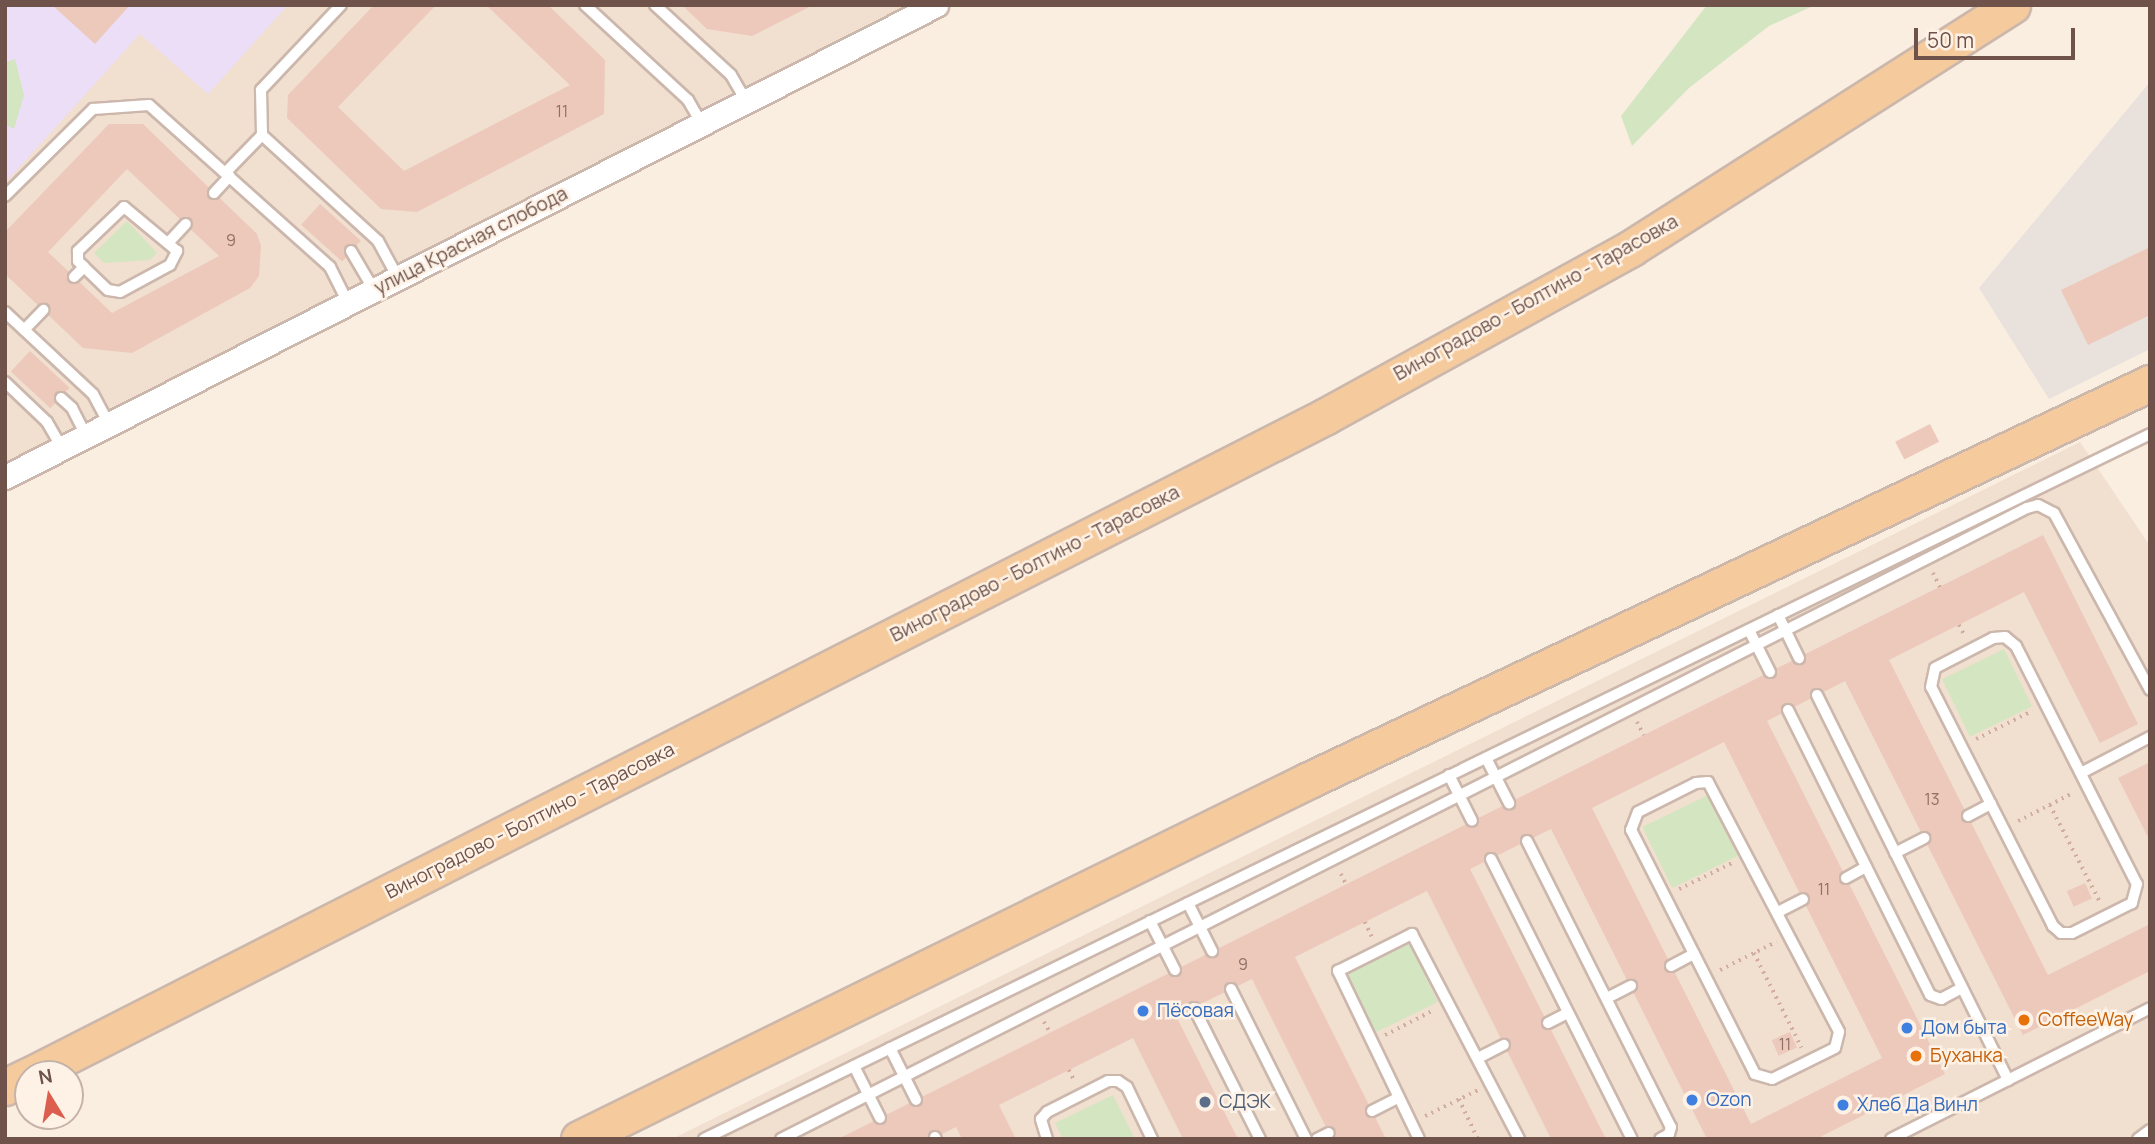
<!DOCTYPE html>
<html>
<head>
<meta charset="utf-8">
<style>
	body { margin:0 }
	#map { position:relative; width:2155px; height:1144px; overflow:hidden; background:#faeee1; font-family:Manrope,sans-serif }
	div>[style] { position:absolute }
	[style*='--x'] { left:calc(var(--x)*1px); top:calc(var(--y)*1px); width:calc(var(--w)*1px); rotate:calc(var(--a)*1deg) }
	.residential>* { inset:0; background:#f1dfd0 }
	.industrial>* { inset:0; background:#e9e1dc }
	.education>* { inset:0; background:#ebdef6 }
	.green>* { inset:0; background:#d4e6c1; transform-origin:0 0 }
	.building>* { inset:0; background:#edc9bb; transform-origin:0 0 }
	.path>* { height:3.5px; margin-top:-1.75px; transform-origin:0; background:repeating-linear-gradient(90deg,#d2ad9f 0 2px,transparent 0 7px) }
	.roads { filter:drop-shadow(2px 0 #ccb7ac) drop-shadow(-2px 0 #ccb7ac) drop-shadow(0 2px #ccb7ac) drop-shadow(0 -2px #ccb7ac) }
	.service>* { height:10px; margin:-5px; padding:0 5px; transform-origin:5px; border-radius:5px; background:#fff }
	.minor>* { height:23px; margin:-11.5px; padding:0 11.5px; transform-origin:11.5px; border-radius:11.5px; background:#fff }
	.primary>* { height:35px; margin:-17.5px; padding:0 17.5px; transform-origin:17.5px; border-radius:17.5px; background:#f5cb9d }
	.dots>* { width:19px; height:19px; translate:-50% -50%; box-sizing:border-box; border:4px solid #fef2e7; border-radius:50% }
	span { translate:-50% -50%; white-space:nowrap; text-align:center; line-height:1.15; -webkit-text-stroke:5px #fef2e7; paint-order:stroke }
	.number-label { font-size:16px; color:#8e7066 }
	.number-label span { -webkit-text-stroke-width:0 }
	.street-label { font-size:19px; color:#6f534a }
	.shop-label { font-size:19px; color:#366cbe }
	.left { translate:0 -50%; text-align:left }
	.food-label { font-size:19px; color:#c56008 }
	.service-label { font-size:19px; color:#4e5e75 }
	.frame { position:absolute; inset:0; border:7px solid #6f534a; pointer-events:none }
	.north { position:absolute; left:14px; top:1060px; width:70px; height:70px; box-sizing:border-box; background:#fef2e7; border:2px solid #c5b2a8; border-radius:50%; rotate:349deg; font-size:19px; font-weight:700; line-height:28px; text-align:center; color:#6f534a }
	.north::after { content:''; display:block; margin:auto; width:24px; height:32px; background:#dc5e4e; clip-path:polygon(50% 0,100% 100%,50% 72%,0 100%) }
	.scale { position:absolute; left:1914px; top:28px; width:161px; height:32px; box-sizing:border-box; border:4px solid #6f534a; border-top:0; padding-left:9px; font-size:21px; line-height:24px; white-space:nowrap; color:#6f534a; -webkit-text-stroke:5px #fef2e7; paint-order:stroke }
</style>
</head>
<body>
<div id="map">
	<div class="residential">
		<div style="clip-path:polygon(5px 5px,918px 5px,5px 467px)"></div>
		<div style="clip-path:polygon(2080px 442px,2150px 546px,2150px 1139px,672px 1139px)"></div>
	</div>
	<div class="industrial">
		<div style="clip-path:polygon(2150px 82px,2150px 349px,2049px 399px,1979px 288px)"></div>
	</div>
	<div class="education">
		<div style="clip-path:polygon(5px 5px,288px 5px,208px 94px,140px 34px,5px 183px)"></div>
	</div>
	<div class="green">
		<div style="clip-path:polygon(1707px 5px,1815px 5px,1769px 26px,1689px 88px,1632px 146px,1621px 116px)"></div>
		<div style="clip-path:polygon(15px 59px,24px 95px,14px 129px,5px 124px,5px 63px)"></div>
		<div style="clip-path:polygon(127px 221px,157px 253px,150px 260px,104px 263px,94px 253px)"></div>
		<div style="left:2004px;top:649px;width:64px;height:69px;rotate:64deg"></div>
		<div style="left:1708px;top:795px;width:68px;height:73px;rotate:64deg"></div>
		<div style="left:1408px;top:941px;width:68px;height:69px;rotate:64deg"></div>
		<div style="clip-path:polygon(1113px 1095px,1135px 1139px,1063px 1139px,1055px 1123px)"></div>
	</div>
	<div class="building">
		<div style="clip-path:polygon(52px 5px,130px 5px,95px 44px)"></div>
		<div style="clip-path:polygon(374px 5px,436px 5px,338px 107px,404px 171px,570px 85px,486px 5px,548px 5px,605px 60px,604px 114px,417px 212px,381px 209px,287px 118px,288px 95px)"></div>
		<div style="clip-path:polygon(682px 5px,813px 5px,752px 36px,707px 29px)"></div>
		<div style="clip-path:polygon(evenodd,109px 124px,143px 124px,257px 234px,261px 246px,259px 276px,250px 288px,132px 353px,83px 348px,5px 274px,5px 232px,109px 124px,127px 169px,219px 256px,112px 313px,48px 252px,127px 169px)"></div>
		<div style="left:320px;top:204px;width:55px;height:28px;rotate:42deg"></div>
		<div style="clip-path:polygon(2148px 248px,2150px 315px,2088px 345px,2061px 290px)"></div>
		<div style="left:30px;top:351px;width:54px;height:28px;rotate:43deg"></div>
		<div style="left:1930px;top:424px;width:20px;height:39px;rotate:63deg"></div>
		<div style="clip-path:polygon(evenodd,2043px 535px,2138px 724px,2100px 743px,2024px 592px,1889px 660px,2048px 975px,2150px 924px,2150px 971px,2023px 1035px,1845px 681px,1767px 721px,1945px 1074px,1816px 1139px,1707px 1139px,1551px 829px,1470px 869px,1606px 1139px,1551px 1139px,1427px 891px,1295px 957px,1386px 1139px,1332px 1139px,1252px 979px,1176px 1016px,1238px 1139px,1183px 1139px,1133px 1038px,999px 1105px,1016px 1139px,962px 1139px,956px 1127px,932px 1139px,838px 1139px,2043px 535px,1724px 742px,1882px 1058px,1751px 1124px,1592px 808px,1724px 742px)"></div>
		<div style="clip-path:polygon(2150px 762px,2150px 841px,2118px 778px)"></div>
		<div style="left:2085px;top:883px;width:17px;height:20px;rotate:66deg"></div>
		<div style="left:1790px;top:1032px;width:17px;height:20px;rotate:66deg"></div>
	</div>
	<div class="path">
		<div style="--x:1933;--y:573;--w:16;--a:63"></div>
		<div style="--x:1959;--y:625;--w:10;--a:61"></div>
		<div style="--x:1637;--y:722;--w:15;--a:62"></div>
		<div style="--x:1976;--y:739;--w:63;--a:-26.6"></div>
		<div style="--x:2050;--y:805;--w:109;--a:62.7"></div>
		<div style="--x:2018;--y:821;--w:62;--a:-27"></div>
		<div style="--x:1341;--y:874;--w:11;--a:63"></div>
		<div style="--x:1679;--y:889;--w:59;--a:-26.1"></div>
		<div style="--x:1365;--y:922;--w:17;--a:65"></div>
		<div style="--x:1754;--y:953;--w:106;--a:63.2"></div>
		<div style="--x:1720;--y:970;--w:63;--a:-26.6"></div>
		<div style="--x:1044;--y:1022;--w:12;--a:59"></div>
		<div style="--x:1385;--y:1035;--w:55;--a:-27"></div>
		<div style="--x:1069;--y:1070;--w:11;--a:63"></div>
		<div style="--x:1459;--y:1099;--w:44;--a:64.6"></div>
		<div style="--x:1425;--y:1116;--w:59;--a:-26.1"></div>
	</div>
	<div class="roads">
		<div class="service">
			<div style="--x:341;--y:5;--w:117;--a:133.3"></div>
			<div style="--x:261;--y:90;--w:45;--a:88.7"></div>
			<div style="--x:262;--y:135;--w:157;--a:42.4"></div>
			<div style="--x:378;--y:241;--w:42;--a:61.6"></div>
			<div style="--x:585;--y:5;--w:140;--a:42.7"></div>
			<div style="--x:688;--y:100;--w:28;--a:60"></div>
			<div style="--x:655;--y:5;--w:103;--a:42.6"></div>
			<div style="--x:731;--y:75;--w:30;--a:60"></div>
			<div style="--x:226;--y:172;--w:52;--a:-45.8"></div>
			<div style="--x:214;--y:193;--w:23;--a:-47"></div>
			<div style="--x:5;--y:196;--w:124;--a:-44.7"></div>
			<div style="--x:93;--y:109;--w:56;--a:-4.1"></div>
			<div style="--x:149;--y:105;--w:243;--a:41.8"></div>
			<div style="--x:330;--y:267;--w:40;--a:63.4"></div>
			<div style="--x:168;--y:243;--w:26;--a:-47"></div>
			<div style="--x:351;--y:251;--w:45;--a:59.5"></div>
			<div style="--x:74;--y:277;--w:14;--a:-45"></div>
			<div style="--x:84;--y:267;--w:33;--a:44"></div>
			<div style="--x:108;--y:290;--w:12;--a:9"></div>
			<div style="--x:120;--y:292;--w:57;--a:-28.4"></div>
			<div style="--x:170;--y:265;--w:16;--a:-63"></div>
			<div style="--x:177;--y:251;--w:69;--a:-140.3"></div>
			<div style="--x:124;--y:207;--w:64;--a:136.3"></div>
			<div style="--x:78;--y:251;--w:10;--a:90"></div>
			<div style="--x:78;--y:261;--w:8;--a:45"></div>
			<div style="--x:5;--y:312;--w:120;--a:43"></div>
			<div style="--x:93;--y:394;--w:34;--a:62"></div>
			<div style="--x:24;--y:330;--w:28;--a:-46"></div>
			<div style="--x:5;--y:382;--w:58;--a:43.6"></div>
			<div style="--x:47;--y:422;--w:30;--a:60"></div>
			<div style="--x:61;--y:398;--w:15;--a:42"></div>
			<div style="--x:72;--y:408;--w:30;--a:63"></div>
			<div style="--x:1778;--y:615;--w:48;--a:64"></div>
			<div style="--x:1749;--y:630;--w:47;--a:63.4"></div>
			<div style="--x:2005;--y:637;--w:14;--a:39"></div>
			<div style="--x:2016;--y:646;--w:267;--a:63.1"></div>
			<div style="--x:2137;--y:884;--w:20;--a:105"></div>
			<div style="--x:2132;--y:903;--w:67;--a:153.4"></div>
			<div style="--x:2072;--y:933;--w:11;--a:180"></div>
			<div style="--x:2061;--y:933;--w:11;--a:-139"></div>
			<div style="--x:2053;--y:926;--w:268;--a:-117"></div>
			<div style="--x:1931;--y:687;--w:19;--a:-78"></div>
			<div style="--x:1935;--y:668;--w:65;--a:-27.3"></div>
			<div style="--x:1993;--y:638;--w:12;--a:-5"></div>
			<div style="--x:1817;--y:695;--w:430;--a:63.6"></div>
			<div style="--x:1788;--y:710;--w:318;--a:63.5"></div>
			<div style="--x:1930;--y:995;--w:12;--a:20"></div>
			<div style="--x:1941;--y:999;--w:24;--a:-28"></div>
			<div style="--x:1486;--y:758;--w:51;--a:62.9"></div>
			<div style="--x:2081;--y:773;--w:78;--a:-27.6"></div>
			<div style="--x:1449;--y:775;--w:51;--a:63.4"></div>
			<div style="--x:1708;--y:782;--w:282;--a:62.3"></div>
			<div style="--x:1839;--y:1032;--w:16;--a:104"></div>
			<div style="--x:1835;--y:1048;--w:70;--a:153.8"></div>
			<div style="--x:1772;--y:1079;--w:18;--a:-164"></div>
			<div style="--x:1755;--y:1074;--w:274;--a:-116.9"></div>
			<div style="--x:1631;--y:830;--w:19;--a:-69"></div>
			<div style="--x:1638;--y:812;--w:65;--a:-26.6"></div>
			<div style="--x:1696;--y:783;--w:12;--a:-5"></div>
			<div style="--x:1968;--y:816;--w:26;--a:-28"></div>
			<div style="--x:1527;--y:841;--w:320;--a:63.3"></div>
			<div style="--x:1671;--y:1127;--w:7;--a:106"></div>
			<div style="--x:1669;--y:1134;--w:10;--a:151"></div>
			<div style="--x:1895;--y:853;--w:33;--a:-27"></div>
			<div style="--x:1491;--y:859;--w:313;--a:63.3"></div>
			<div style="--x:1846;--y:878;--w:23;--a:-29"></div>
			<div style="--x:1188;--y:903;--w:54;--a:63.4"></div>
			<div style="--x:1778;--y:912;--w:28;--a:-27"></div>
			<div style="--x:1150;--y:921;--w:55;--a:63"></div>
			<div style="--x:1671;--y:966;--w:26;--a:-28"></div>
			<div style="--x:1231;--y:989;--w:168;--a:63.4"></div>
			<div style="--x:1607;--y:998;--w:27;--a:-27"></div>
			<div style="--x:1194;--y:1008;--w:147;--a:63.3"></div>
			<div style="--x:1548;--y:1023;--w:22;--a:-27"></div>
			<div style="--x:890;--y:1048;--w:58;--a:63.4"></div>
			<div style="--x:1478;--y:1058;--w:29;--a:-27"></div>
			<div style="--x:854;--y:1066;--w:58;--a:63.4"></div>
			<div style="--x:1372;--y:1111;--w:29;--a:-27"></div>
			<div style="--x:935;--y:1137;--w:2;--a:63"></div>
			<div style="--x:704;--y:1139;--w:1609;--a:-25.99"></div>
			<div style="--x:781;--y:1139;--w:1397;--a:-26.86"></div>
			<div style="--x:2027;--y:508;--w:11;--a:-15"></div>
			<div style="--x:2038;--y:505;--w:18;--a:27"></div>
			<div style="--x:2054;--y:513;--w:201;--a:61.5"></div>
			<div style="--x:1047;--y:1139;--w:21;--a:-107"></div>
			<div style="--x:1041;--y:1119;--w:9;--a:-49"></div>
			<div style="--x:1047;--y:1112;--w:68;--a:-26.9"></div>
			<div style="--x:1108;--y:1081;--w:10;--a:0"></div>
			<div style="--x:1118;--y:1081;--w:11;--a:34"></div>
			<div style="--x:1127;--y:1087;--w:58;--a:64.3"></div>
			<div style="--x:1317;--y:1139;--w:13;--a:-27"></div>
			<div style="--x:1419;--y:1139;--w:187;--a:-115.7"></div>
			<div style="--x:1338;--y:971;--w:83;--a:-26.6"></div>
			<div style="--x:1412;--y:934;--w:231;--a:62.4"></div>
			<div style="--x:1891;--y:1139;--w:290;--a:-26.8"></div>
			<div style="--x:2138;--y:1139;--w:15;--a:-37"></div>
		</div>
		<div class="minor">
			<div style="--x:5;--y:477;--w:1044;--a:-26.88"></div>
		</div>
		<div class="primary">
			<div style="--x:32;--y:1074;--w:1452;--a:-26.95"></div>
			<div style="--x:1326;--y:416;--w:348;--a:-28.8"></div>
			<div style="--x:1631;--y:248;--w:452;--a:-32.5"></div>
			<div style="--x:5;--y:1087;--w:25;--a:-26"></div>
			<div style="--x:579;--y:1139;--w:813;--a:-26.19"></div>
			<div style="--x:1309;--y:780;--w:930;--a:-25.27"></div>
		</div>
	</div>
	<div class="dots">
		<div style="left:1143px;top:1011px;background:#3f7fe0"></div>
		<div style="left:2024px;top:1020px;background:#e8710a"></div>
		<div style="left:1907px;top:1028px;background:#3f7fe0"></div>
		<div style="left:1916px;top:1056px;background:#e8710a"></div>
		<div style="left:1692px;top:1100px;background:#3f7fe0"></div>
		<div style="left:1205px;top:1102px;background:#5c6f8a"></div>
		<div style="left:1843px;top:1105px;background:#3f7fe0"></div>
	</div>
	<div class="number-label">
		<span style="left:562px;top:111px">11</span>
		<span style="left:231px;top:240px">9</span>
		<span style="left:1932px;top:799px">13</span>
		<span style="left:1824px;top:889px">11</span>
		<span style="left:1243px;top:964px">9</span>
		<span style="left:1785px;top:1044px">11</span>
	</div>
	<div class="street-label">
		<span style="left:471px;top:241px;rotate:-27deg">улица Красная слобода</span>
		<span style="left:1536px;top:298px;rotate:-29deg">Виноградово - Болтино - Тарасовка</span>
		<span style="left:1035px;top:564px;rotate:-27deg">Виноградово - Болтино - Тарасовка</span>
		<span style="left:530px;top:821px;rotate:-27deg">Виноградово - Болтино - Тарасовка</span>
	</div>
	<div class="shop-label">
		<span class="left" style="left:1157px;top:1011px">Пёсовая</span>
		<span class="left" style="left:1921px;top:1028px">Дом быта</span>
		<span class="left" style="left:1706px;top:1100px">Ozon</span>
		<span class="left" style="left:1857px;top:1105px">Хлеб Да Винл</span>
	</div>
	<div class="food-label">
		<span class="left" style="left:2038px;top:1020px">CoffeeWay</span>
		<span class="left" style="left:1930px;top:1056px">Буханка</span>
	</div>
	<div class="service-label">
		<span class="left" style="left:1219px;top:1102px">СДЭК</span>
	</div>
	<div class="frame"></div>
	<div class="north">N</div>
	<div class="scale">50 m</div>
</div>
</body>
</html>
